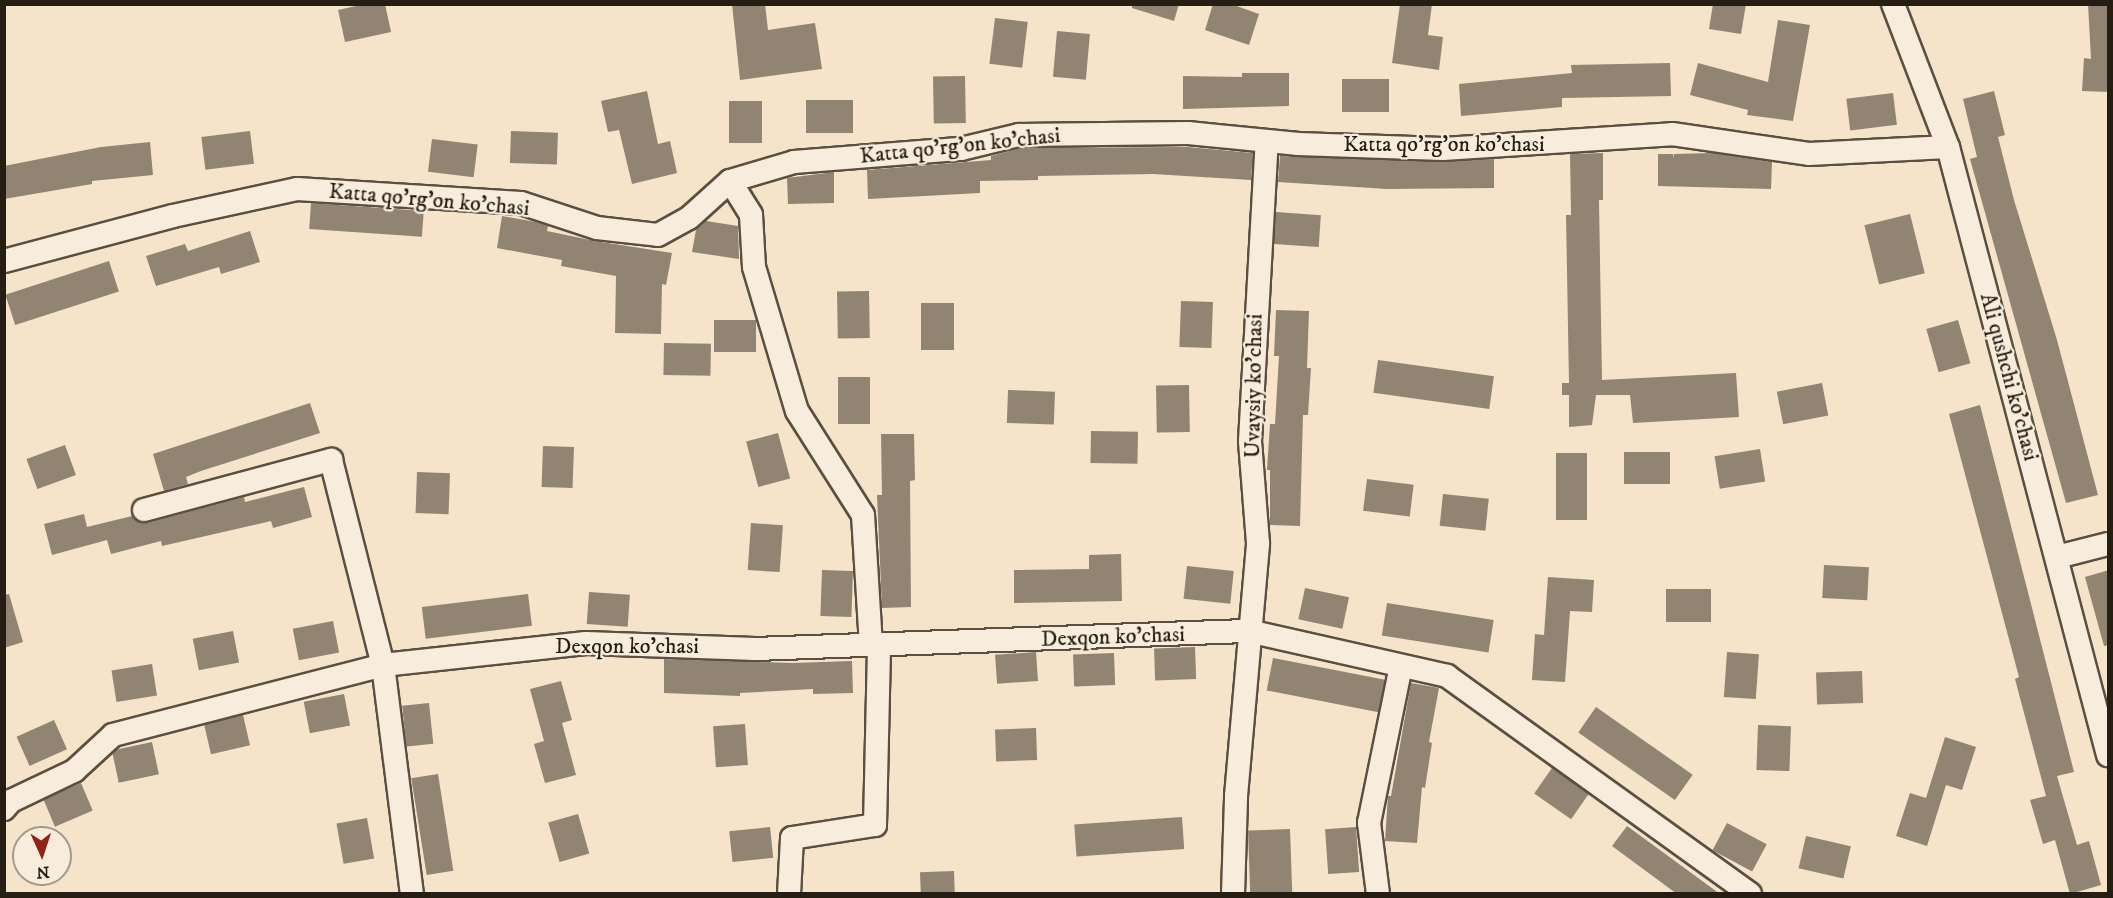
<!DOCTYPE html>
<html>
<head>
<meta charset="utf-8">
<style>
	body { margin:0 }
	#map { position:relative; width:2113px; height:898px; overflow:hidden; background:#f5e3ca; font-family:"IM FELL DW Pica",serif }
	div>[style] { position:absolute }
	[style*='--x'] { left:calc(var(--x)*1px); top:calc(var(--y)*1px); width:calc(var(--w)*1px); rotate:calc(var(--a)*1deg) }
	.building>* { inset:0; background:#928472; transform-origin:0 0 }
	.roads { filter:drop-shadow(2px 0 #5a4f41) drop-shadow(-2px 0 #5a4f41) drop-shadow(0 2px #5a4f41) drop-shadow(0 -2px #5a4f41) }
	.minor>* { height:22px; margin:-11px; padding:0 11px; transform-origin:11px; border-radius:11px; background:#f8eddd }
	span { translate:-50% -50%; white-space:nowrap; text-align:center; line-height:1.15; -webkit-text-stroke:4.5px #f8eddd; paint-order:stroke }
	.street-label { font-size:22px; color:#271e13 }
	.frame { position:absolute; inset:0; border:6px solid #271e13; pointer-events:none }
	.north { position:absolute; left:12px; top:826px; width:60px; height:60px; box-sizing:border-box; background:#f8eddd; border:2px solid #a49a8c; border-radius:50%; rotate:177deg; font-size:16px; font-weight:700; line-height:24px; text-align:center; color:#271e13 }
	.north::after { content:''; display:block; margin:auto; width:21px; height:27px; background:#8f2418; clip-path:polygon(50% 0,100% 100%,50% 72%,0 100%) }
</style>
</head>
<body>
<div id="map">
	<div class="building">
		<div style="clip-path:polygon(365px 4px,385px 4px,391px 32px,345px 42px,338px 10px)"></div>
		<div style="clip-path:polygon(732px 4px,765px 4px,768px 30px,815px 23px,822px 69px,740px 80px)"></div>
		<div style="clip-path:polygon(1132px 4px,1179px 4px,1174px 21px,1132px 8px)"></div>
		<div style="clip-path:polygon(1213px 4px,1231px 4px,1259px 14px,1249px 45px,1205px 30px)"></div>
		<div style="clip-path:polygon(1400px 4px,1432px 4px,1428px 35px,1443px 37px,1439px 70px,1392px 63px)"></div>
		<div style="clip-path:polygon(1713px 4px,1746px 4px,1741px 34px,1709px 29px)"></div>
		<div style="clip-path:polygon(2088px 4px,2109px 4px,2109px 92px,2082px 91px,2084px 58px,2091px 59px)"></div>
		<div style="left:995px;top:18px;width:33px;height:46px;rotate:7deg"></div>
		<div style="clip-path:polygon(1778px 20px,1810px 25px,1793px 121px,1747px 115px,1748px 110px,1690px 95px,1698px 63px,1768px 82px)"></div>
		<div style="left:1057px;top:31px;width:33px;height:46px;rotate:5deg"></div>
		<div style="clip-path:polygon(1670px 63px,1671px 96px,1562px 98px,1562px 107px,1461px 116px,1459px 84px,1572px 73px,1571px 65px)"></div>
		<div style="clip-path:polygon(1242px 73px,1289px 73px,1289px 106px,1183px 109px,1183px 76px,1242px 77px)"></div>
		<div style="left:965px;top:76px;width:47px;height:32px;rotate:89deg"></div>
		<div style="left:1342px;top:79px;width:47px;height:33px"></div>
		<div style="clip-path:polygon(647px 91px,658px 144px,670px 141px,677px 173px,632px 184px,619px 130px,608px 132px,601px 101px)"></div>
		<div style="clip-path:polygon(1994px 91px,2005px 135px,1998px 137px,2014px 200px,2057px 340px,2098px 495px,2066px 503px,1970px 159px,1977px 157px,1963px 99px)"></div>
		<div style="left:1893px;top:93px;width:32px;height:47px;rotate:83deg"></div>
		<div style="left:853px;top:100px;width:33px;height:47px;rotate:90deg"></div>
		<div style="left:729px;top:101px;width:33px;height:42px"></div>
		<div style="left:250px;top:131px;width:33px;height:49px;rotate:83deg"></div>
		<div style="left:511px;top:131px;width:47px;height:32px;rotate:2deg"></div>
		<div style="left:432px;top:139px;width:46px;height:33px;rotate:7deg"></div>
		<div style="clip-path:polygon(150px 142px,153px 175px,92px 181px,92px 184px,4px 199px,4px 166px,101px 147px)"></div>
		<div style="clip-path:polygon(1187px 147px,1253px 153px,1251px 180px,1153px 174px,1038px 176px,1038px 180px,980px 181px,980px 193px,868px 199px,867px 170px,991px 160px,991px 156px,1021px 148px)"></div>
		<div style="clip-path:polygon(1603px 153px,1603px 200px,1599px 200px,1602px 380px,1736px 373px,1739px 417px,1633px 423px,1630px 395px,1596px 395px,1592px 425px,1569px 427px,1569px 395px,1562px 395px,1562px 383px,1569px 383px,1566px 215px,1571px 215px,1570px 154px)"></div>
		<div style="clip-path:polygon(1712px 153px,1772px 162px,1771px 189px,1658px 186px,1658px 154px,1673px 154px,1673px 158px,1674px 154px)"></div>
		<div style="clip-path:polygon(1280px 156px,1443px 162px,1494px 159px,1494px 188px,1387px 189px,1278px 182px)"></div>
		<div style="clip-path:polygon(834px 172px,834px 203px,788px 204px,787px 178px)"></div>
		<div style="left:311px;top:203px;width:113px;height:26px;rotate:4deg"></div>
		<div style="left:1276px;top:212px;width:45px;height:32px;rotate:4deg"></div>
		<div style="left:1910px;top:214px;width:61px;height:47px;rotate:76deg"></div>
		<div style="clip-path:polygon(502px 216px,536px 222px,548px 226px,547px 231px,595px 241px,672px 253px,666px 285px,662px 284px,661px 334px,615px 333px,616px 276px,561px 266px,562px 260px,497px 248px)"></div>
		<div style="clip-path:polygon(706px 221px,738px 226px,739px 259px,692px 252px,696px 230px)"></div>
		<div style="clip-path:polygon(250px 231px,260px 262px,221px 274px,219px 267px,156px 286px,146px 256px,185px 244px,188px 251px)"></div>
		<div style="left:109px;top:261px;width:32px;height:109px;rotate:72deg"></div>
		<div style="left:869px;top:291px;width:47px;height:32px;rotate:89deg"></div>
		<div style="left:1181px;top:301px;width:32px;height:46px;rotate:2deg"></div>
		<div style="left:921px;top:303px;width:33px;height:47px"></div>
		<div style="clip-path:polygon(1276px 310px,1309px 311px,1307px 368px,1311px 368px,1308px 415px,1303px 415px,1300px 526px,1270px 525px,1270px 470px,1267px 470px,1270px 424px,1275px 424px,1279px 356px,1274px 356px)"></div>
		<div style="left:714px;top:320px;width:42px;height:32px"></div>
		<div style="left:1958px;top:320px;width:45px;height:33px;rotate:74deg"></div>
		<div style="left:664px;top:343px;width:47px;height:32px;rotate:1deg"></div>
		<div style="left:1378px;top:360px;width:117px;height:33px;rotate:8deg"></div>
		<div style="left:838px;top:377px;width:32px;height:47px"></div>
		<div style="left:1822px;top:383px;width:33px;height:46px;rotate:79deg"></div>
		<div style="left:1189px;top:385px;width:47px;height:33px;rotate:89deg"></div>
		<div style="left:1008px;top:390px;width:47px;height:33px;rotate:2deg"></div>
		<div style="clip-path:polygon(310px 403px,320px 433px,201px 471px,186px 477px,188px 484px,164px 491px,153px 454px)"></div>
		<div style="clip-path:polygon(1980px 405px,2074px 772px,2057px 776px,2077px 845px,2089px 841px,2101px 885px,2070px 894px,2055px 840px,2043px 844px,2030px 800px,2046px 796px,2015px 679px,2019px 677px,1949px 414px)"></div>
		<div style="left:1091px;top:431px;width:47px;height:32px;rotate:1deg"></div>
		<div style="left:778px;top:433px;width:47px;height:33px;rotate:75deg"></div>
		<div style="clip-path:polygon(881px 434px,914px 434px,915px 480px,910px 481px,911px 607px,882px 608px,877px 495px,882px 495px)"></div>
		<div style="left:65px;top:445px;width:32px;height:41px;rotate:70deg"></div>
		<div style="left:543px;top:446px;width:31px;height:41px;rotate:2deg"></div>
		<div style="left:1760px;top:449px;width:33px;height:46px;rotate:81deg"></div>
		<div style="left:1624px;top:452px;width:46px;height:32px"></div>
		<div style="left:1556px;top:453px;width:31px;height:67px"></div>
		<div style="left:417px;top:472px;width:33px;height:41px;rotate:2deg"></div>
		<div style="left:1367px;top:479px;width:47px;height:32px;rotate:7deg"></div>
		<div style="clip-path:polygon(304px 487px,312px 517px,273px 528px,271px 521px,162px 546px,161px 541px,111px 554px,107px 540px,52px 555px,44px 524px,84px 514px,87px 527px,132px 516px,147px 523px,244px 497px,245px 502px)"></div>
		<div style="left:1443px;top:494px;width:46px;height:32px;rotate:6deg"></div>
		<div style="left:751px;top:523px;width:32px;height:47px;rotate:4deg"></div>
		<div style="clip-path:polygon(1121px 554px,1122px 601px,1014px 603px,1014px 570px,1089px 569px,1089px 555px)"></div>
		<div style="left:1824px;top:565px;width:45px;height:33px;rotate:3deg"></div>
		<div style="left:1187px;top:566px;width:47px;height:33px;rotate:6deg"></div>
		<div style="left:822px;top:570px;width:31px;height:46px;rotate:2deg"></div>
		<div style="clip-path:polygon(2109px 570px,2109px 645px,2104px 646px,2085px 577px)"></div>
		<div style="clip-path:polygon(1548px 577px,1594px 580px,1592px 612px,1570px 611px,1565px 682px,1532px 680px,1535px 634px,1544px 635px)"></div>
		<div style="left:1305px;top:588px;width:45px;height:32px;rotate:12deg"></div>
		<div style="left:1711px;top:589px;width:33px;height:45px;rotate:90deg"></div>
		<div style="left:589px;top:592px;width:41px;height:32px;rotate:4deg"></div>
		<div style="clip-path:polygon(9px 594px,23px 642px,4px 648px,4px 595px)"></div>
		<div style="left:528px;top:594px;width:32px;height:107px;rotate:83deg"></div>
		<div style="left:1387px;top:603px;width:108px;height:33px;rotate:9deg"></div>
		<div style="left:333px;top:621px;width:32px;height:41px;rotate:79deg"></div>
		<div style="left:233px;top:631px;width:32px;height:41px;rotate:79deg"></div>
		<div style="left:1195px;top:647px;width:32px;height:41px;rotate:88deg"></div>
		<div style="left:1036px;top:652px;width:29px;height:41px;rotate:86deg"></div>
		<div style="left:1727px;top:652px;width:32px;height:45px;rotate:4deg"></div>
		<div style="left:1114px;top:653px;width:32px;height:41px;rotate:88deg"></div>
		<div style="left:1273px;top:658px;width:114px;height:33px;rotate:11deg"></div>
		<div style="clip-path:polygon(664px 659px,792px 663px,852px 661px,853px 693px,813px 694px,813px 689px,740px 693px,740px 696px,664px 693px)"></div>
		<div style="left:152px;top:664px;width:32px;height:41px;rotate:81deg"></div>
		<div style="left:1862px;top:671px;width:32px;height:46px;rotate:88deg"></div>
		<div style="clip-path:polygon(561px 681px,572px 720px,562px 723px,576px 775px,545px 783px,534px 744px,544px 741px,530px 689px)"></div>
		<div style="clip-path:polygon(1411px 683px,1439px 688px,1429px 742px,1432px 743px,1425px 788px,1422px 787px,1417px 843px,1385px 841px,1388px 796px,1391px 796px)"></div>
		<div style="left:344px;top:694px;width:32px;height:41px;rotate:79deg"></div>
		<div style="left:429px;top:703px;width:41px;height:27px;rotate:84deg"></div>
		<div style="left:1596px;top:707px;width:118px;height:31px;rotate:35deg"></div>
		<div style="left:243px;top:715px;width:31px;height:40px;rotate:77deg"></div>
		<div style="left:54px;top:720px;width:32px;height:41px;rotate:66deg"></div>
		<div style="left:745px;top:724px;width:41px;height:32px;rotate:86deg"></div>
		<div style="left:1758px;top:725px;width:33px;height:45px;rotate:2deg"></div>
		<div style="left:1036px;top:728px;width:32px;height:41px;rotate:88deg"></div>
		<div style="clip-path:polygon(1945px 737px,1976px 747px,1962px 790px,1946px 785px,1927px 846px,1896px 836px,1910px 793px,1926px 798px)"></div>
		<div style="left:152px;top:742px;width:33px;height:41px;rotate:78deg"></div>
		<div style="left:1552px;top:768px;width:45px;height:31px;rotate:35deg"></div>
		<div style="left:438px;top:774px;width:98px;height:27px;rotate:81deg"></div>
		<div style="left:81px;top:783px;width:30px;height:41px;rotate:67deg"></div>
		<div style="left:578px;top:814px;width:41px;height:31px;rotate:74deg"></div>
		<div style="left:1182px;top:817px;width:32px;height:108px;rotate:86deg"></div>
		<div style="left:367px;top:818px;width:41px;height:31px;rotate:80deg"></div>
		<div style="left:1727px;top:823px;width:45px;height:31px;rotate:28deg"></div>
		<div style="clip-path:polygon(1627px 826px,1664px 853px,1720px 894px,1677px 894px,1612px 846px)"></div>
		<div style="left:770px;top:827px;width:31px;height:41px;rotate:84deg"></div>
		<div style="left:1356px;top:827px;width:45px;height:31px;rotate:86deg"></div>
		<div style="left:1290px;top:829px;width:65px;height:42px;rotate:88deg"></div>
		<div style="left:1806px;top:836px;width:46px;height:33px;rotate:13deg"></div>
		<div style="left:954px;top:871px;width:23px;height:34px;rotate:88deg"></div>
	</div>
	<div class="roads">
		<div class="minor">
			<div style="--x:1893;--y:4;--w:153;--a:69"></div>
			<div style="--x:1948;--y:147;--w:629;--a:75.26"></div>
			<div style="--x:730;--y:181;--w:40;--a:58"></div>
			<div style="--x:751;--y:215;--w:52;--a:86.7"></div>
			<div style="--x:754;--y:267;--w:150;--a:73.4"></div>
			<div style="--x:797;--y:411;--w:123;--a:57.6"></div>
			<div style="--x:863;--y:515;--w:129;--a:86.5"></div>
			<div style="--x:4;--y:261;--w:175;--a:-14.9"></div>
			<div style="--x:173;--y:216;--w:127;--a:-12.3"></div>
			<div style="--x:297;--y:189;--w:224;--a:3.6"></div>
			<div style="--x:521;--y:203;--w:80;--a:18.2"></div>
			<div style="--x:597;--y:228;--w:61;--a:6.5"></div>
			<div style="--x:658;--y:235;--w:35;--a:-29"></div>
			<div style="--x:689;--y:218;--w:55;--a:-42.1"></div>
			<div style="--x:730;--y:181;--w:67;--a:-16.5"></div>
			<div style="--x:794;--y:162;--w:168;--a:-4.5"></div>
			<div style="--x:961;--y:149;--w:60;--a:-13.6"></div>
			<div style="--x:1019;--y:135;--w:169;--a:-0.7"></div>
			<div style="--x:1188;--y:133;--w:111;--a:5.7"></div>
			<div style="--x:1298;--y:144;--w:145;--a:2"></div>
			<div style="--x:1443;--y:149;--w:229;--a:-3.7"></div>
			<div style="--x:1672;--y:134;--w:138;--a:8.3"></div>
			<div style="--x:1809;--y:154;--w:139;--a:-2.9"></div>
			<div style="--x:144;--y:510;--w:194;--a:-15"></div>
			<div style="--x:331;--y:460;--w:211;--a:75.8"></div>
			<div style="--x:383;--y:665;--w:231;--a:82.8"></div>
			<div style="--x:2057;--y:557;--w:53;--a:-14.3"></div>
			<div style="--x:4;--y:809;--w:11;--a:-49"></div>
			<div style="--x:11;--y:801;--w:70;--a:-25.5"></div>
			<div style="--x:74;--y:771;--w:53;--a:-42.7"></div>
			<div style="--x:113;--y:735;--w:279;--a:-14.5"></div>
			<div style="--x:383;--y:665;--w:204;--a:-6.2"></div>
			<div style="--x:586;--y:643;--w:169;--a:2"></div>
			<div style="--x:755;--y:649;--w:493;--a:-2.1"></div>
			<div style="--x:1248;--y:631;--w:204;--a:12.7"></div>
			<div style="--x:1447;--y:676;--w:373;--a:35.7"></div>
			<div style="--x:789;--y:894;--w:56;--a:-86.9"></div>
			<div style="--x:792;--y:838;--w:84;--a:-8.9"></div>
			<div style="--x:875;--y:825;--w:181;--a:-88.7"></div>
			<div style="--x:1233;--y:894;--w:98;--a:-88.2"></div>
			<div style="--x:1236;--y:796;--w:254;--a:-85"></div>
			<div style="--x:1258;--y:543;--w:102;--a:-94.5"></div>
			<div style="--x:1250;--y:441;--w:300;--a:-86.8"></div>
			<div style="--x:1378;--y:894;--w:72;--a:-97.2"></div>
			<div style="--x:1369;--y:823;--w:160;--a:-78.5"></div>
		</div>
	</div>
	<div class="street-label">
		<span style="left:1444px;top:145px">Katta qo'rg'on ko'chasi</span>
		<span style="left:960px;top:146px;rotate:-6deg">Katta qo'rg'on ko'chasi</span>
		<span style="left:429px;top:200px;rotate:5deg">Katta qo'rg'on ko'chasi</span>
		<span style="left:2009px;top:377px;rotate:75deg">Ali qushchi ko'chasi</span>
		<span style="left:1254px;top:386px;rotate:-89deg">Uvaysiy ko'chasi</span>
		<span style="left:1113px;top:637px;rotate:-2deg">Dexqon ko'chasi</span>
		<span style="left:627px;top:647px">Dexqon ko'chasi</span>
	</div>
	<div class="frame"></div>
	<div class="north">N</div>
</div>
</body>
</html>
